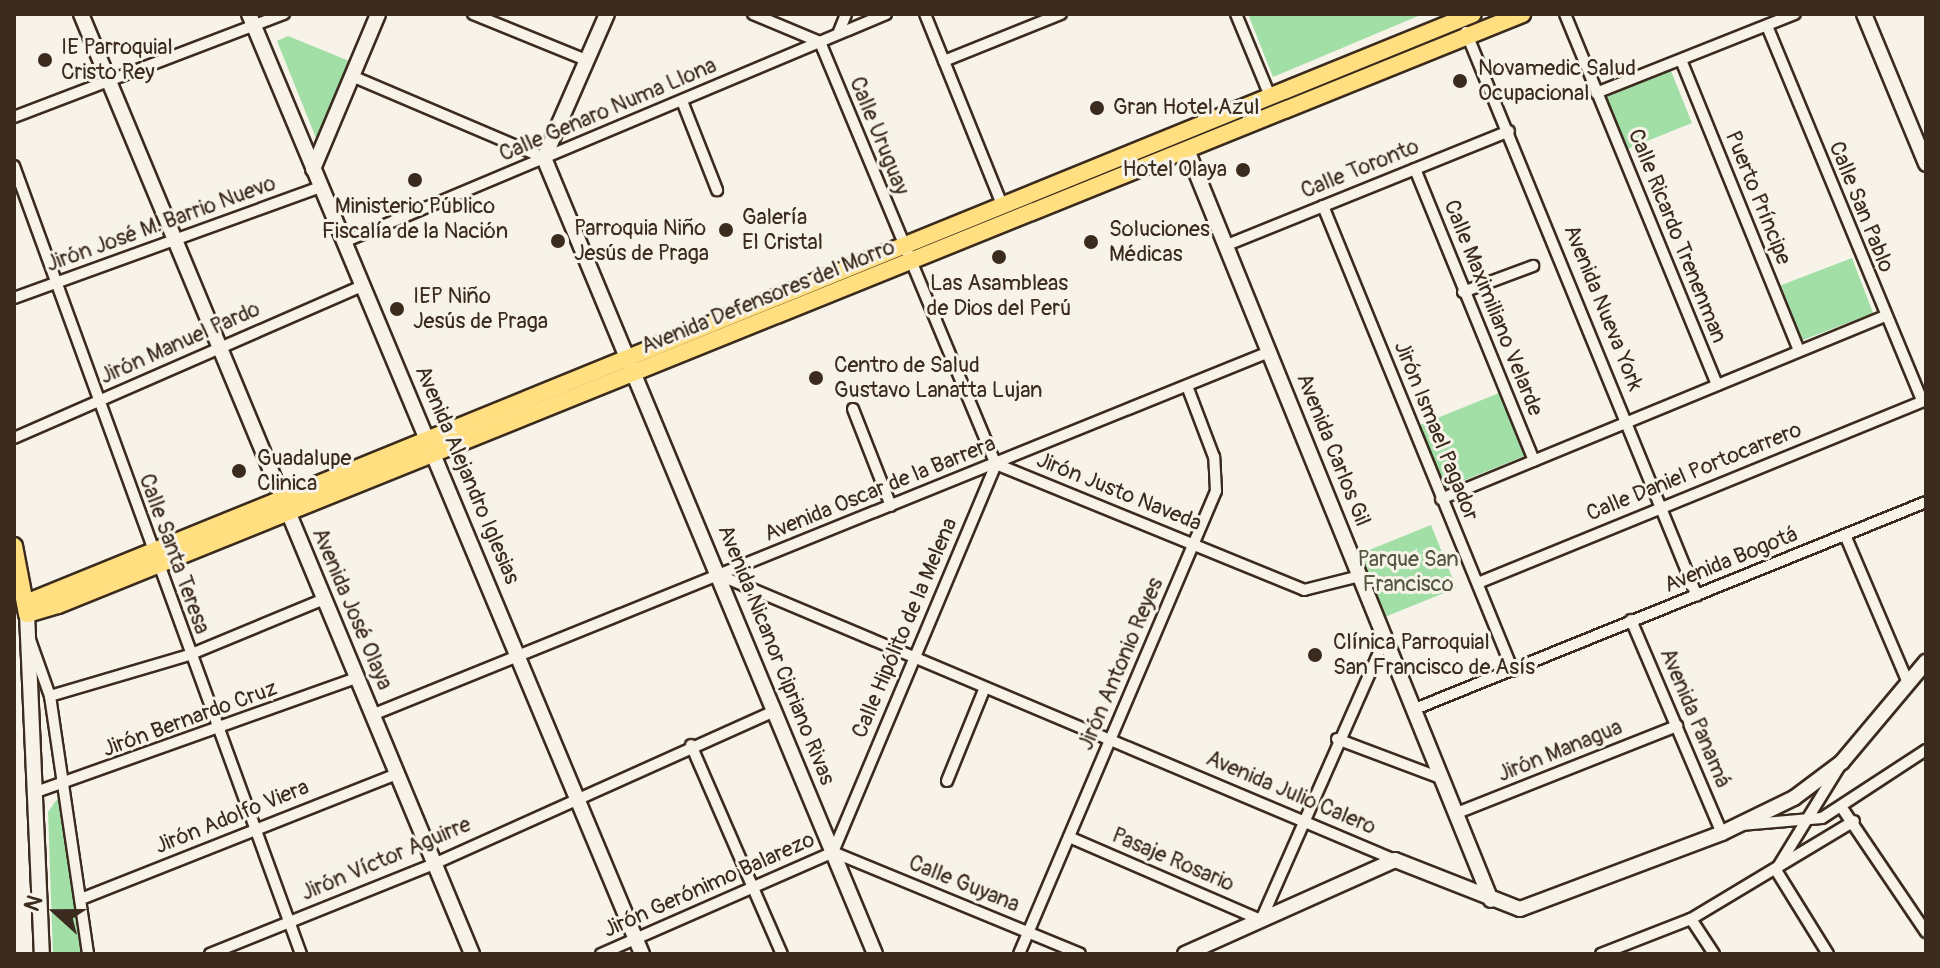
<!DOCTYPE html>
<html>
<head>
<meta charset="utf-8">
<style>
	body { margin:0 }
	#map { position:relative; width:1940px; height:968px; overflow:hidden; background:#f7f3e8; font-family:Pangolin,sans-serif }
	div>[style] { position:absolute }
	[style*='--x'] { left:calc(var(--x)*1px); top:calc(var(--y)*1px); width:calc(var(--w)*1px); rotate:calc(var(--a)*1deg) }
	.green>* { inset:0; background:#a1dfa7; transform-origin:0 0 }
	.roads { filter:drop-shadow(2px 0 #3b2a1e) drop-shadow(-2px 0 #3b2a1e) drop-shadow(0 2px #3b2a1e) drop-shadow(0 -2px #3b2a1e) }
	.street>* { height:10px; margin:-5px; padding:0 5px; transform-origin:5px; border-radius:5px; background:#f7f3e8 }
	.secondary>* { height:14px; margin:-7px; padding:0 7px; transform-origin:7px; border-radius:7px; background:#f7f3e8 }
	.primary>* { height:16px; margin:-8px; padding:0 8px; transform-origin:8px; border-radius:8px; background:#ffdf80 }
	.dots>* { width:22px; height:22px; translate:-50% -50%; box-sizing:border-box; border:4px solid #f7f3e8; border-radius:50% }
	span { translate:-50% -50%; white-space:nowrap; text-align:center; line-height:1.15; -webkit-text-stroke:6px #f7f3e8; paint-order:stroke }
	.poi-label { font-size:22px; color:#3b2a1e }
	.left { translate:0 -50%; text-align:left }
	.right { translate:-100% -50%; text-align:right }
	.street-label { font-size:22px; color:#3b2a1e }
	.park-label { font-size:22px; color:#545740 }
	.frame { position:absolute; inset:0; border:16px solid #3b2a1e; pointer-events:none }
	.north { position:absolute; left:16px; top:872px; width:80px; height:80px; -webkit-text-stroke:6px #f7f3e8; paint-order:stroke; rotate:291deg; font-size:22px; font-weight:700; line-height:32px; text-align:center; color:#3b2a1e }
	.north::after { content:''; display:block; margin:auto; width:28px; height:36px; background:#3b2a1e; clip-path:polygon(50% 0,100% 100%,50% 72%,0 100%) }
</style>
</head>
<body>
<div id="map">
	<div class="green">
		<div style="clip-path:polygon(1248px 14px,1423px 14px,1273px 77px)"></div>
		<div style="clip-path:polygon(288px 36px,354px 63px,318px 143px,277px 41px)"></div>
		<div style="left:1671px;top:71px;width:56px;height:73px;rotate:68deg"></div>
		<div style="left:1852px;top:258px;width:59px;height:76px;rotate:69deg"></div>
		<div style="left:1499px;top:393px;width:68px;height:88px;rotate:68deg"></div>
		<div style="left:1431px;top:525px;width:68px;height:78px;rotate:68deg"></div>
		<div style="clip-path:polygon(60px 795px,84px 954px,53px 954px,48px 812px)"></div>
	</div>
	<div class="roads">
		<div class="street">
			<div style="--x:473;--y:14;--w:124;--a:22.2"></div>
			<div style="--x:753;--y:14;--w:73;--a:22.7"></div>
			<div style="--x:820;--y:42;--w:457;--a:67.4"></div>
			<div style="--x:996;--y:464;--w:333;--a:22.2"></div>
			<div style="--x:1304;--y:590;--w:58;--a:-14"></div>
			<div style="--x:925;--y:14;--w:206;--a:68"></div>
			<div style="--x:1236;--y:14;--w:89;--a:67.5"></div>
			<div style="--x:1565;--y:14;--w:401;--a:67.7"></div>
			<div style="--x:1767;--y:26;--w:406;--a:67.5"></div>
			<div style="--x:1466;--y:32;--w:609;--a:67.73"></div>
			<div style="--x:838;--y:34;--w:22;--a:-68"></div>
			<div style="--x:1681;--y:60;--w:314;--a:67.9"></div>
			<div style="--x:944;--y:61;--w:126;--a:-21.9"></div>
			<div style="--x:352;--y:76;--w:209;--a:23.1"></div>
			<div style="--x:1596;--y:93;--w:214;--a:-21.7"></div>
			<div style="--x:682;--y:101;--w:96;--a:68.5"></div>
			<div style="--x:14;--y:117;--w:289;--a:-20.9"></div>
			<div style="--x:14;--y:166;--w:839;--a:69.99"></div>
			<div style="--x:1415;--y:169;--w:315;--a:67.8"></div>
			<div style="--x:1323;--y:206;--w:502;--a:67.77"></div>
			<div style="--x:344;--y:242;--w:588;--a:-22.81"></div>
			<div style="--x:1227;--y:245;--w:304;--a:-22"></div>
			<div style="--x:1463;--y:292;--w:75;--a:-20.4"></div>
			<div style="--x:14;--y:298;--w:326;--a:-19.9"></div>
			<div style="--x:853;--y:409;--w:104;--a:68.6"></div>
			<div style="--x:14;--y:438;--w:380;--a:-23.6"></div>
			<div style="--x:1441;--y:499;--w:479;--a:-22.4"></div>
			<div style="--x:1845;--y:535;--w:161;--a:66.9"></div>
			<div style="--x:719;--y:575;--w:734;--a:22.86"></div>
			<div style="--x:1478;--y:583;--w:484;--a:-22.2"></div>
			<div style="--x:1631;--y:620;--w:232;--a:66.9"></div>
			<div style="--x:29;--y:637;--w:63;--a:70.4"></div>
			<div style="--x:50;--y:696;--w:261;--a:81.6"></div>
			<div style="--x:50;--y:696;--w:145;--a:-16.4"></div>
			<div style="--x:189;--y:655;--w:146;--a:-22.5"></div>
			<div style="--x:1415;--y:709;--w:551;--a:-22.05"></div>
			<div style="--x:372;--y:715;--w:968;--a:-22.03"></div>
			<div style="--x:1337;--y:739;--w:113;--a:20.7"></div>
			<div style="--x:691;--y:745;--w:228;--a:66.5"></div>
			<div style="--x:947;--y:781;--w:98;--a:-67.9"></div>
			<div style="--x:36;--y:792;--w:341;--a:-19.6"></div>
			<div style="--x:1842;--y:808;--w:150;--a:55.9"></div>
			<div style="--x:1457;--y:813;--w:237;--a:-21.6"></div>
			<div style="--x:1741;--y:825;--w:81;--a:-4.9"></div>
			<div style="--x:1822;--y:818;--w:124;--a:-33.2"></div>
			<div style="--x:1069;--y:837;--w:209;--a:23.4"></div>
			<div style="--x:1261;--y:920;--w:310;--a:-66.2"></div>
			<div style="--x:833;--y:852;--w:421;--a:-67.2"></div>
			<div style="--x:833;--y:852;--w:267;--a:22.4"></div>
			<div style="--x:81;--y:899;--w:340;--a:-21.6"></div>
			<div style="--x:1691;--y:919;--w:42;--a:56.7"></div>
			<div style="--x:210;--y:954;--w:241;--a:-21.9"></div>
			<div style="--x:434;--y:864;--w:374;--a:-24.2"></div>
			<div style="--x:601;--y:954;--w:253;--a:-23.7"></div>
			<div style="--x:1019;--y:954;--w:503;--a:-66.95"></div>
			<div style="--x:1216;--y:491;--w:34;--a:-93"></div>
			<div style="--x:1214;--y:457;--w:76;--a:-110.8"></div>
			<div style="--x:1601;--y:954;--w:97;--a:-21.3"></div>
			<div style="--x:1691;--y:919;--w:190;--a:-31"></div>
			<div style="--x:1828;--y:954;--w:99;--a:-121.8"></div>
			<div style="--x:1776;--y:870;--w:121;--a:-58.5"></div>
		</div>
		<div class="secondary">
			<div style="--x:81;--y:14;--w:1018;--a:67.41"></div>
			<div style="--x:249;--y:14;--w:1019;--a:67.31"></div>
			<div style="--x:607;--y:14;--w:157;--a:113.6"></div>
			<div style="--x:544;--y:158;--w:862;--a:67.42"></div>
			<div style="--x:1864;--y:14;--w:162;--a:67.5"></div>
			<div style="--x:1187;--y:150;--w:809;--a:67.94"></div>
			<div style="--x:313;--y:169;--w:168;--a:-67.2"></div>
			<div style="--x:27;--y:614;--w:340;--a:87.5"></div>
			<div style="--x:1185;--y:954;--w:230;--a:-24.1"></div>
			<div style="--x:1395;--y:860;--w:134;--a:21.4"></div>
			<div style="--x:1520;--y:909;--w:216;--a:-20.6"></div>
			<div style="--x:1722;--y:833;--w:80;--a:-25.9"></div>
			<div style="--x:1794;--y:798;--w:60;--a:-36.9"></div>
			<div style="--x:1842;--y:762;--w:131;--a:-50"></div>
		</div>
		<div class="primary">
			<div style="--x:14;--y:546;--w:69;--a:79.2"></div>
			<div style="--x:27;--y:614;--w:32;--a:-16"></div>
			<div style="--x:58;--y:605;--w:1579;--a:-21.98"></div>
			<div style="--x:26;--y:603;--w:1562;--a:-22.15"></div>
		</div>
	</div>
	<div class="dots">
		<div style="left:45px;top:60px;background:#3b2a1e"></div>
		<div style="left:1460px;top:81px;background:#3b2a1e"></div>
		<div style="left:1097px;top:108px;background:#3b2a1e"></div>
		<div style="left:1243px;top:170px;background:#3b2a1e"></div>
		<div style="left:415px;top:180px;background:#3b2a1e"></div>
		<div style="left:726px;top:230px;background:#3b2a1e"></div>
		<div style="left:558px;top:241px;background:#3b2a1e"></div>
		<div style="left:1091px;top:242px;background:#3b2a1e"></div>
		<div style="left:999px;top:257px;background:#3b2a1e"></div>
		<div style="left:397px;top:309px;background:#3b2a1e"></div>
		<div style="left:816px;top:378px;background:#3b2a1e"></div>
		<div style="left:239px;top:471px;background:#3b2a1e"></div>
		<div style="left:1315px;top:655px;background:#3b2a1e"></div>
	</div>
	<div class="poi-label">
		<span class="left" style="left:61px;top:60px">IE Parroquial<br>Cristo Rey</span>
		<span class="left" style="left:1478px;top:81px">Novamedic Salud<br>Ocupacional</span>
		<span class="left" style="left:1113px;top:108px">Gran Hotel Azul</span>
		<span class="right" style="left:1227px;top:170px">Hotel Olaya</span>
		<span style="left:415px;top:219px">Ministerio Público<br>Fiscalía de la Nación</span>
		<span class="left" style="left:742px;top:230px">Galería<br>El Cristal</span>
		<span class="left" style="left:574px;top:241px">Parroquia Niño<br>Jesús de Praga</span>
		<span class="left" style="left:1109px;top:242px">Soluciones<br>Médicas</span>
		<span style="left:999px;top:296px">Las Asambleas<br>de Dios del Perú</span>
		<span class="left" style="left:413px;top:309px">IEP Niño<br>Jesús de Praga</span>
		<span class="left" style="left:834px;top:378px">Centro de Salud<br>Gustavo Lanatta Lujan</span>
		<span class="left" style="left:257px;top:471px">Guadalupe<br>Clinica</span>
		<span class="left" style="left:1333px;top:655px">Clínica Parroquial<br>San Francisco de Asís</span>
	</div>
	<div class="street-label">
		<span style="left:608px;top:110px;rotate:-23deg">Calle Genaro Numa Llona</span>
		<span style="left:879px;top:136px;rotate:68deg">Calle Uruguay</span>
		<span style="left:1360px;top:169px;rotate:-22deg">Calle Toronto</span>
		<span style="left:1758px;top:198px;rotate:68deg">Puerto Príncipe</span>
		<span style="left:1861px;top:207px;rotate:68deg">Calle San Pablo</span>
		<span style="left:161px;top:224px;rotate:-20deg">Jirón José M. Barrio Nuevo</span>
		<span style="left:1677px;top:236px;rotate:68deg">Calle Ricardo Trenenman</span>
		<span style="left:768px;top:297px;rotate:-22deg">Avenida Defensores del Morro</span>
		<span style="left:1493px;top:308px;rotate:68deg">Calle Maximiliano Velarde</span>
		<span style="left:1603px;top:308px;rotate:68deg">Avenida Nueva York</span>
		<span style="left:180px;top:343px;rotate:-24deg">Jirón Manuel Pardo</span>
		<span style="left:1436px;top:431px;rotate:68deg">Jirón Ismael Pagador</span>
		<span style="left:1333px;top:450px;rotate:68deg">Avenida Carlos Gil</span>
		<span style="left:1694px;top:472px;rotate:-22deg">Calle Daniel Portocarrero</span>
		<span style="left:467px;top:475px;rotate:67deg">Avenida Alejandro Iglesias</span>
		<span style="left:880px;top:489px;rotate:-22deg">Avenida Oscar de la Barrera</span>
		<span style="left:1119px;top:492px;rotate:22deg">Jirón Justo Naveda</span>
		<span style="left:174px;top:554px;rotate:70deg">Calle Santa Teresa</span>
		<span style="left:1731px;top:560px;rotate:-22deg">Avenida Bogotá</span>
		<span style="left:352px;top:609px;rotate:67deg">Avenida José Olaya</span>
		<span style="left:905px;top:628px;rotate:-67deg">Calle Hipólito de la Melena</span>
		<span style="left:776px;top:655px;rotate:68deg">Avenida Nicanor Cipriano Rivas</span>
		<span style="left:1121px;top:664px;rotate:-67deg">Jirón Antonio Reyes</span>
		<span style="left:1695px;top:718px;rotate:67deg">Avenida Panamá</span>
		<span style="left:190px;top:719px;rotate:-20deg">Jirón Bernardo Cruz</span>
		<span style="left:1560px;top:751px;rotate:-22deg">Jirón Managua</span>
		<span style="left:1291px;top:793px;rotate:23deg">Avenida Julio Calero</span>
		<span style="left:232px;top:817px;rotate:-22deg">Jirón Adolfo Viera</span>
		<span style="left:386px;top:859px;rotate:-23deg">Jirón Víctor Aguirre</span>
		<span style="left:1173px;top:860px;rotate:23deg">Pasaje Rosario</span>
		<span style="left:964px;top:884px;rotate:22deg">Calle Guyana</span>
		<span style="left:709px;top:885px;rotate:-24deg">Jirón Gerónimo Balarezo</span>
	</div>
	<div class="park-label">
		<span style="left:1408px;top:572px">Parque San<br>Francisco</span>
	</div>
	<div class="frame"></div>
	<div class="north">N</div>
</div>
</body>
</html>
